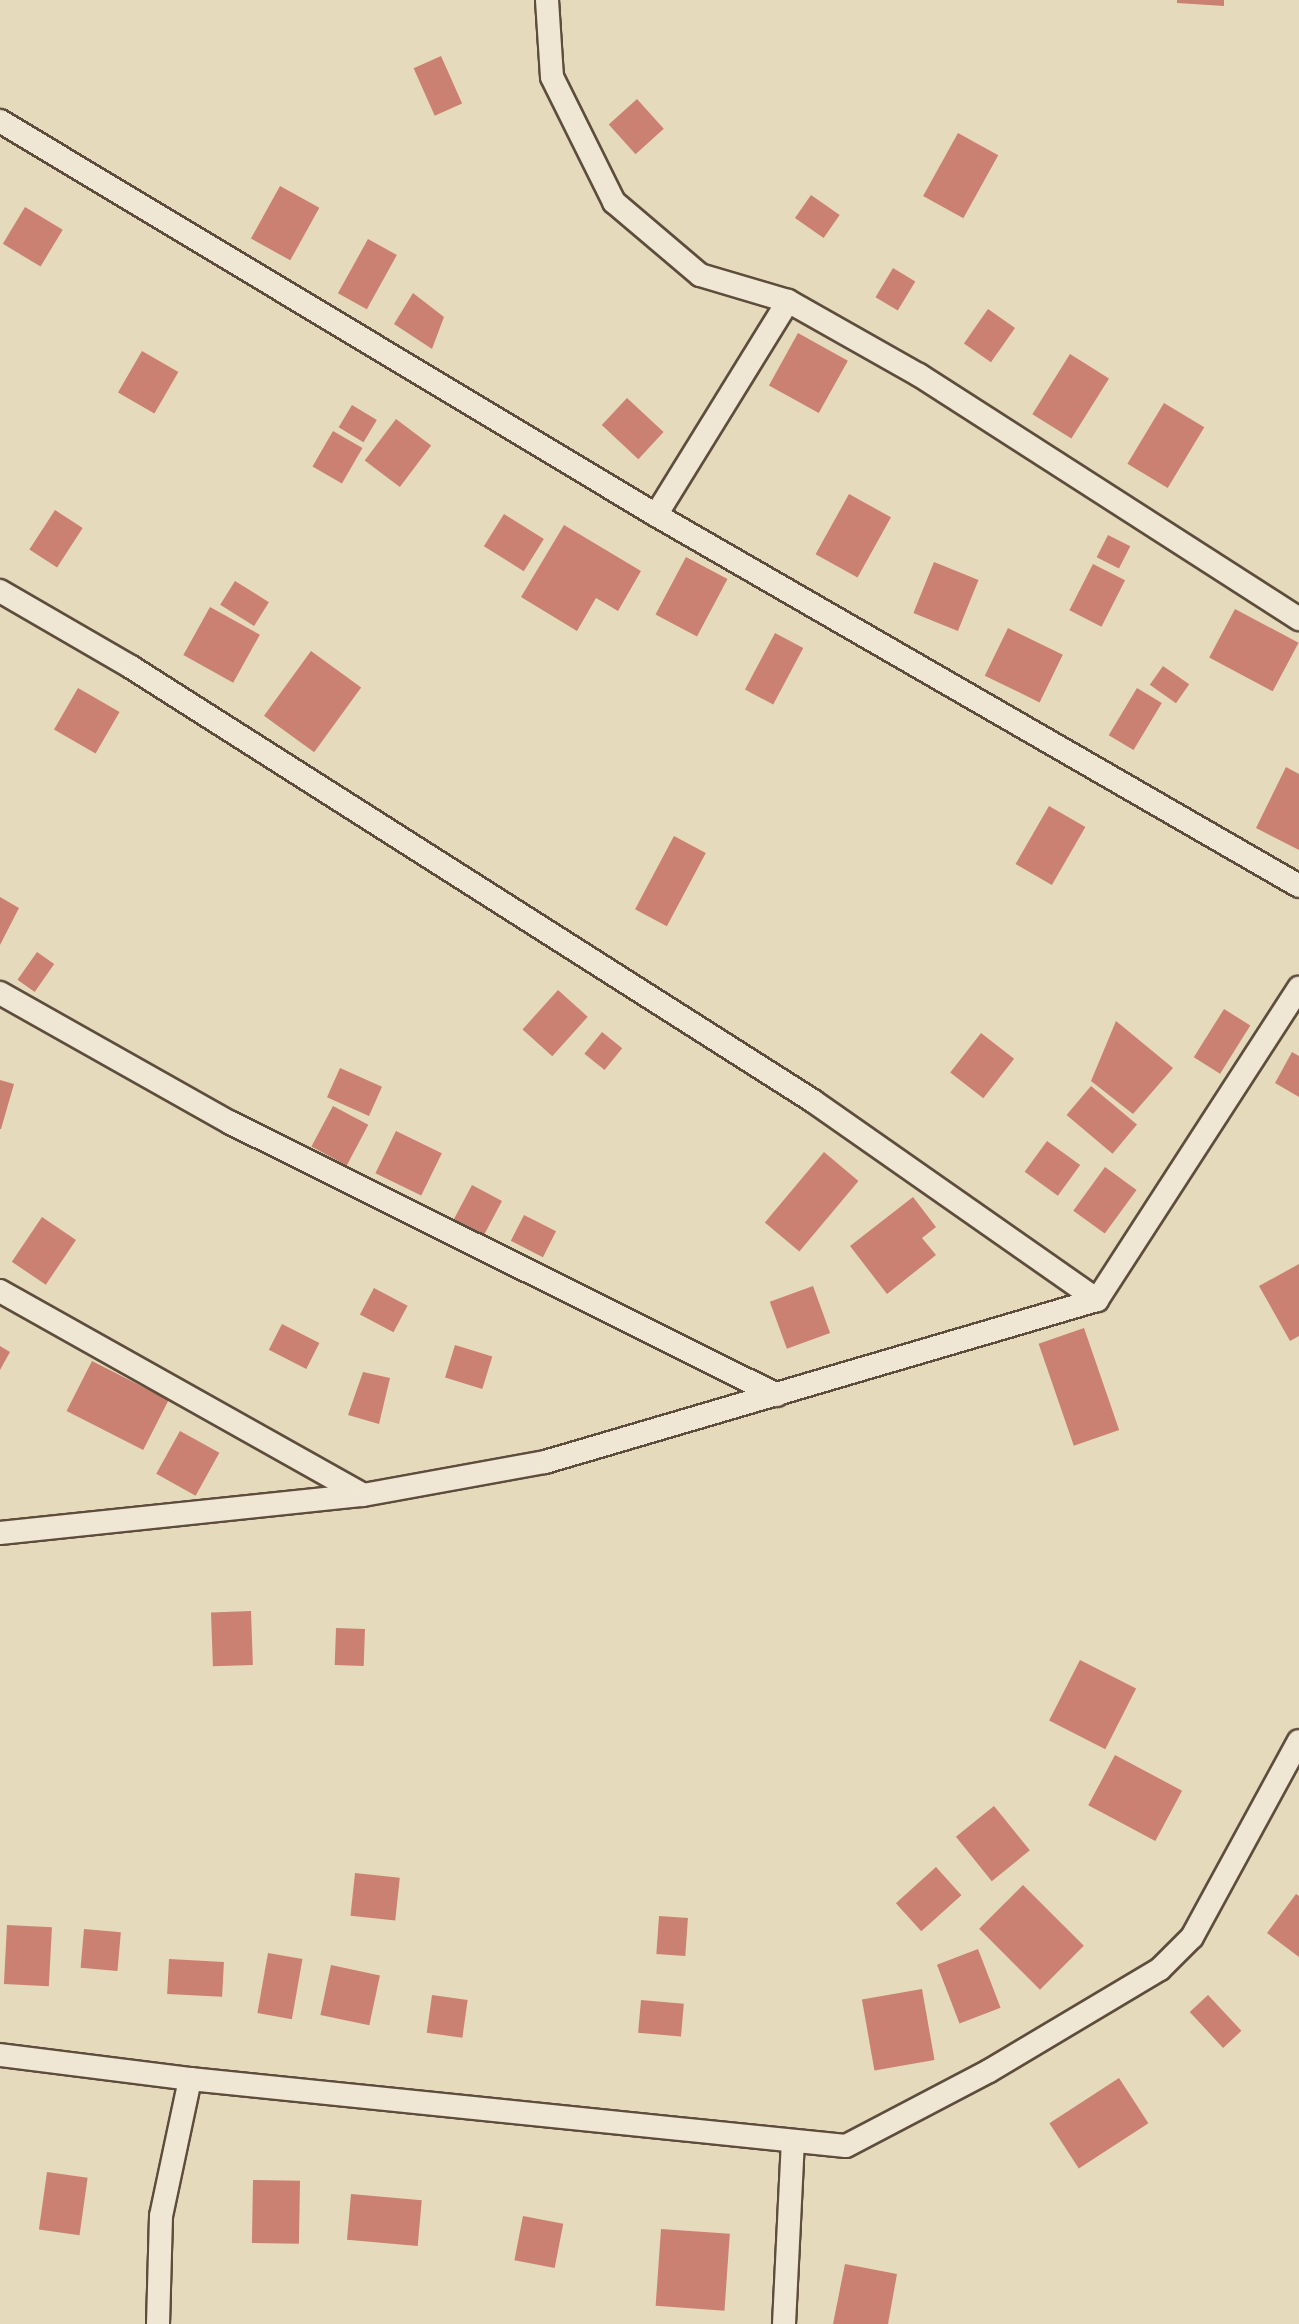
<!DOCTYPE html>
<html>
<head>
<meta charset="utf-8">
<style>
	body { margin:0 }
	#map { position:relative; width:1299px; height:2324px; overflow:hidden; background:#e6dabd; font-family:"IM FELL Double Pica",serif }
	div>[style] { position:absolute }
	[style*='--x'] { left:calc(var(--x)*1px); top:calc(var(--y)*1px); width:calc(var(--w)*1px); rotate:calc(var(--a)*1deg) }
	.building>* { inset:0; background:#cb8171; transform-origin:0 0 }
	.roads { filter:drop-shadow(2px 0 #5e4d3c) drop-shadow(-2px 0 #5e4d3c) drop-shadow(0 2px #5e4d3c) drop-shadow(0 -2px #5e4d3c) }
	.service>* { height:22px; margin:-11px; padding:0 11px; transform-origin:11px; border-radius:11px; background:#efe7d4 }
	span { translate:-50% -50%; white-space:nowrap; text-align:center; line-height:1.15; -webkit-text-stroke:8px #efe7d4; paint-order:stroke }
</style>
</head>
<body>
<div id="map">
	<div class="building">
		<div style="clip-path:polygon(1177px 0,1224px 0,1224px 6px,1177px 3px)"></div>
		<div style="left:441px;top:56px;width:52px;height:30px;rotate:66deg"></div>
		<div style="left:637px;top:99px;width:40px;height:38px;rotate:48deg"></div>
		<div style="left:958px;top:133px;width:46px;height:72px;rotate:29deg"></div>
		<div style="left:280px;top:186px;width:45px;height:60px;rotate:29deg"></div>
		<div style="left:811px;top:195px;width:35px;height:28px;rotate:35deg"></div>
		<div style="left:25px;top:207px;width:44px;height:43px;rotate:31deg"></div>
		<div style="left:368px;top:239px;width:33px;height:62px;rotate:29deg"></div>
		<div style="left:893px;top:268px;width:26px;height:34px;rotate:31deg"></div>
		<div style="clip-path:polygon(413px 293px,444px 317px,432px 349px,394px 324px)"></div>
		<div style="left:988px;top:309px;width:33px;height:42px;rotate:35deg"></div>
		<div style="left:798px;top:333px;width:57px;height:60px;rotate:29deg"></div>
		<div style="left:142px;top:351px;width:42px;height:48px;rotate:30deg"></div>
		<div style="left:1070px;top:354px;width:46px;height:71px;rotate:32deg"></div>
		<div style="left:627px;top:398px;width:50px;height:37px;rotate:43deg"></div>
		<div style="left:1164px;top:403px;width:47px;height:71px;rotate:31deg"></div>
		<div style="left:352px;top:405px;width:29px;height:26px;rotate:31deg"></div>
		<div style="left:396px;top:419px;width:44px;height:52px;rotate:37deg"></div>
		<div style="left:333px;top:431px;width:34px;height:41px;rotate:30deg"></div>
		<div style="left:849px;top:494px;width:48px;height:69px;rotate:29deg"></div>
		<div style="left:55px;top:510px;width:33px;height:47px;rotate:33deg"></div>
		<div style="left:504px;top:514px;width:47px;height:38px;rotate:32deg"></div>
		<div style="clip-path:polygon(564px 525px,641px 571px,618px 611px,596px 598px,577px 631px,521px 597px)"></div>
		<div style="left:1108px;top:535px;width:25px;height:25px;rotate:27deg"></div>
		<div style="left:686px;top:557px;width:47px;height:65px;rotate:28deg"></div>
		<div style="left:934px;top:562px;width:48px;height:55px;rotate:22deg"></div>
		<div style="left:1093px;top:564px;width:36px;height:52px;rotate:27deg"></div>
		<div style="left:235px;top:581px;width:40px;height:28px;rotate:32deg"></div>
		<div style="left:210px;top:607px;width:57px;height:55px;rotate:29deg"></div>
		<div style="left:1235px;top:609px;width:72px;height:55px;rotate:28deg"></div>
		<div style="left:1008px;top:628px;width:61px;height:53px;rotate:26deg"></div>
		<div style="left:775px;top:633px;width:32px;height:64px;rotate:28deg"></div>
		<div style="left:311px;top:651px;width:62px;height:80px;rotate:36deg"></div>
		<div style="left:1163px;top:666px;width:32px;height:23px;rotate:35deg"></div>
		<div style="left:78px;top:688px;width:48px;height:48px;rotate:30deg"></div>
		<div style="left:1137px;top:688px;width:29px;height:55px;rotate:31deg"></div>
		<div style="clip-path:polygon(1286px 767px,1299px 774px,1299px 850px,1256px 828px)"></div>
		<div style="left:1049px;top:806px;width:42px;height:67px;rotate:30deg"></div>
		<div style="left:674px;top:836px;width:36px;height:83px;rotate:28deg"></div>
		<div style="clip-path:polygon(0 897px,19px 908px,0 945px)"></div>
		<div style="left:37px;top:952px;width:21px;height:34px;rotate:35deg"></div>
		<div style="left:558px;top:990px;width:40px;height:53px;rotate:42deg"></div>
		<div style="left:1224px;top:1009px;width:31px;height:57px;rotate:32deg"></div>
		<div style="clip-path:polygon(1116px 1021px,1173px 1068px,1133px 1114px,1091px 1081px)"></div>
		<div style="left:602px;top:1032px;width:26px;height:28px;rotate:39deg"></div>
		<div style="left:981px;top:1033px;width:42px;height:50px;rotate:38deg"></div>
		<div style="clip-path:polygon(1292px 1052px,1299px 1056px,1299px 1097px,1275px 1083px)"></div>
		<div style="left:340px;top:1068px;width:46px;height:32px;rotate:24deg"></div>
		<div style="clip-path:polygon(0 1080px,14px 1084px,1px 1129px,0 1129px)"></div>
		<div style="left:1091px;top:1086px;width:60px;height:38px;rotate:40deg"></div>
		<div style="left:333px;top:1106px;width:40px;height:46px;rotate:28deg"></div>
		<div style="left:396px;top:1131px;width:51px;height:47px;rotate:26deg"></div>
		<div style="left:1047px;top:1141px;width:41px;height:38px;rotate:36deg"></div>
		<div style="left:824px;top:1152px;width:45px;height:92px;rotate:40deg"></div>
		<div style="left:1105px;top:1167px;width:39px;height:54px;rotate:36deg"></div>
		<div style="left:472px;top:1185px;width:34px;height:43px;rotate:28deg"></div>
		<div style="clip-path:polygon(913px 1197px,936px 1227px,922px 1238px,936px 1255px,887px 1294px,850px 1246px)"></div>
		<div style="left:524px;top:1215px;width:36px;height:29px;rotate:27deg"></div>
		<div style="left:42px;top:1217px;width:41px;height:54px;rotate:34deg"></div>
		<div style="clip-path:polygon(1299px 1264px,1299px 1336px,1290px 1341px,1259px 1286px)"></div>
		<div style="left:813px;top:1286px;width:50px;height:46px;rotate:70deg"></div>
		<div style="left:374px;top:1288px;width:38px;height:30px;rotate:28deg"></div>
		<div style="left:282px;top:1324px;width:42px;height:29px;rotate:27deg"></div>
		<div style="left:1084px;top:1328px;width:108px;height:48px;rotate:71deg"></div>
		<div style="left:455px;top:1345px;width:39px;height:34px;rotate:17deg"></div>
		<div style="clip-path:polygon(0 1346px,10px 1352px,0 1370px)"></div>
		<div style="left:92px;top:1361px;width:86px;height:56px;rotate:27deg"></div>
		<div style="clip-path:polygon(363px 1372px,390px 1378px,379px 1424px,348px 1415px)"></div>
		<div style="left:180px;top:1431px;width:45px;height:49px;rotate:29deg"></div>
		<div style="left:251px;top:1611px;width:54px;height:40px;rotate:88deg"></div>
		<div style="left:336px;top:1628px;width:29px;height:37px;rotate:2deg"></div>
		<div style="left:1080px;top:1660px;width:63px;height:68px;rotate:27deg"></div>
		<div style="left:1115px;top:1755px;width:76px;height:57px;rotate:28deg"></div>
		<div style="left:994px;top:1806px;width:57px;height:49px;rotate:51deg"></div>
		<div style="left:936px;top:1867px;width:38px;height:54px;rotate:48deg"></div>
		<div style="left:355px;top:1873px;width:45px;height:43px;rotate:6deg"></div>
		<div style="left:1023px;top:1885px;width:86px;height:62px;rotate:45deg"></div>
		<div style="clip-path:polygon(1296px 1894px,1299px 1896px,1299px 1957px,1267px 1933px)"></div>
		<div style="left:659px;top:1916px;width:29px;height:38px;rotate:4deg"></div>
		<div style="left:7px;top:1925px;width:45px;height:59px;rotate:3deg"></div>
		<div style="left:84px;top:1929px;width:37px;height:39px;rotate:5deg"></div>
		<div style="left:978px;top:1949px;width:63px;height:44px;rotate:69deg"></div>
		<div style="left:268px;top:1953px;width:35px;height:61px;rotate:10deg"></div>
		<div style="left:169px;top:1959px;width:55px;height:35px;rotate:3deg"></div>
		<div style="left:331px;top:1965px;width:50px;height:51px;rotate:12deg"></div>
		<div style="left:922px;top:1989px;width:72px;height:61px;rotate:80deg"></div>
		<div style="left:432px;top:1995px;width:36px;height:38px;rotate:8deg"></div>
		<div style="left:1208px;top:1995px;width:49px;height:25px;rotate:47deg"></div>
		<div style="left:641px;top:2000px;width:43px;height:33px;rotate:5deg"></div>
		<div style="left:1119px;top:2078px;width:54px;height:83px;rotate:57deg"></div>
		<div style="left:47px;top:2172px;width:41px;height:58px;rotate:8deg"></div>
		<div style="left:253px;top:2180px;width:47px;height:63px;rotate:1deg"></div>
		<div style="left:351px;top:2194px;width:71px;height:46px;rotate:5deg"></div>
		<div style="left:523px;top:2216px;width:41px;height:45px;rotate:11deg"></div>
		<div style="left:661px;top:2229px;width:69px;height:77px;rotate:4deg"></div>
		<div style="clip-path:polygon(845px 2264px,897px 2274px,888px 2324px,833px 2324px)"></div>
	</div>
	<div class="roads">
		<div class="service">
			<div style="--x:547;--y:0;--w:77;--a:86.3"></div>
			<div style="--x:552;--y:77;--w:140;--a:63.6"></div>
			<div style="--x:614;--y:202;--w:113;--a:40.3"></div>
			<div style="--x:700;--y:275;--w:92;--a:16.5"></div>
			<div style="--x:788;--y:301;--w:150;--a:29.5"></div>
			<div style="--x:919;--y:375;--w:452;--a:32.7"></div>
			<div style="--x:0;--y:121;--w:765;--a:30.99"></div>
			<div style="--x:656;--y:515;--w:742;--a:29.98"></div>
			<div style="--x:656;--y:515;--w:251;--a:-58.3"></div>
			<div style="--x:0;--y:591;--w:151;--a:30.1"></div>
			<div style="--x:131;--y:667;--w:808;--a:32.47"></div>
			<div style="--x:813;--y:1101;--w:347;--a:35"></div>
			<div style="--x:0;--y:993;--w:265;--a:29.4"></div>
			<div style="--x:231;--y:1123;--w:610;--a:26.48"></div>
			<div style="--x:0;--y:1291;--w:416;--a:29.3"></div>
			<div style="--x:0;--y:1533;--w:365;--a:-6"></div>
			<div style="--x:363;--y:1495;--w:185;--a:-10.3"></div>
			<div style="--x:545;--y:1462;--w:575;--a:-16.36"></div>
			<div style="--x:1097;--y:1300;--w:372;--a:-57.1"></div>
			<div style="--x:0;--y:2055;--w:192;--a:7.2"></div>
			<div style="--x:190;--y:2079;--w:659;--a:5.83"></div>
			<div style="--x:846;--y:2146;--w:161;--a:-27.7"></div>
			<div style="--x:989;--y:2071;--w:199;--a:-30.8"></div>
			<div style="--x:1160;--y:1969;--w:45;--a:-45"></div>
			<div style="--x:1192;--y:1937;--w:223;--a:-61.4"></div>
			<div style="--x:158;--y:2324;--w:108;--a:-88.4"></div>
			<div style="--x:161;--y:2216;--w:140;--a:-78"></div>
			<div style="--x:784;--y:2324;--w:183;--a:-87.2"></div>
		</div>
	</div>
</div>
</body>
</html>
